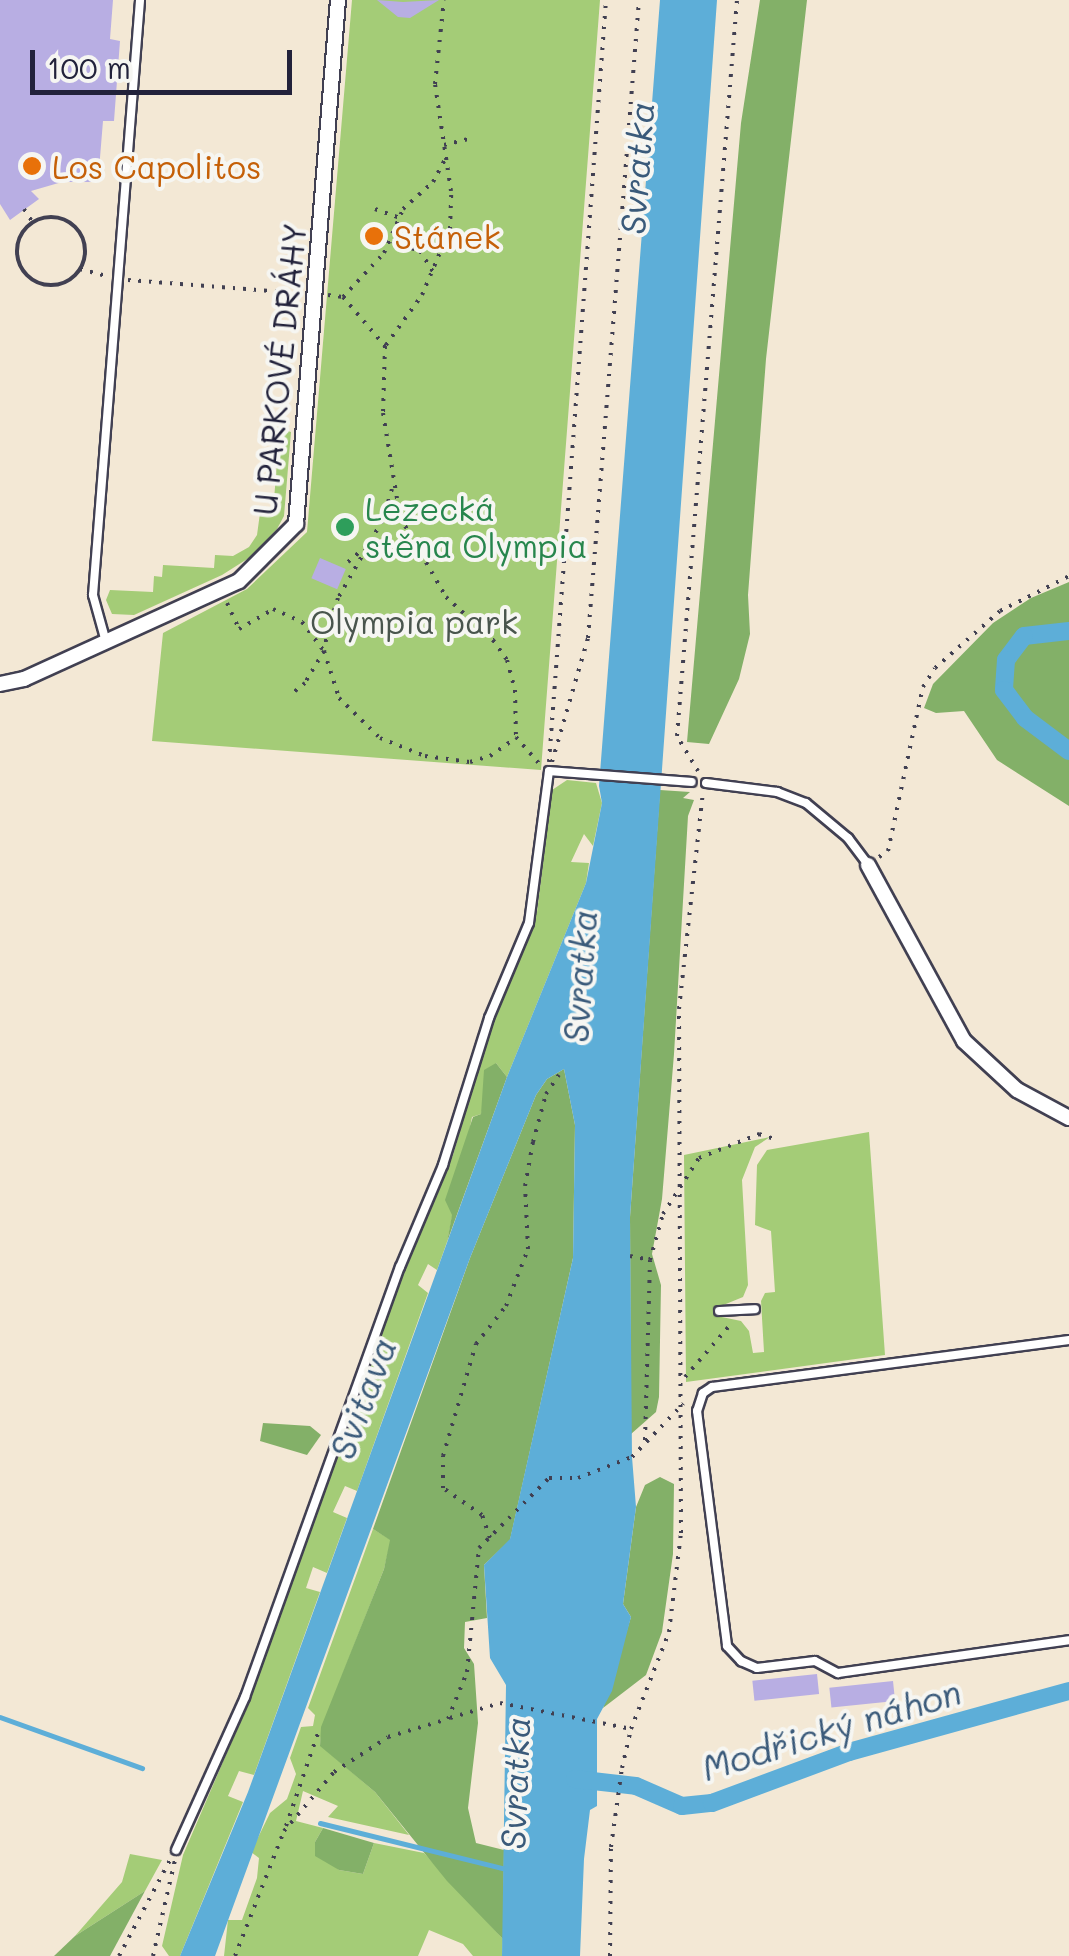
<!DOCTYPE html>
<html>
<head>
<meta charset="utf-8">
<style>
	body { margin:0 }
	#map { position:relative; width:1069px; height:1956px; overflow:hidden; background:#f3e8d5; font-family:Mali,sans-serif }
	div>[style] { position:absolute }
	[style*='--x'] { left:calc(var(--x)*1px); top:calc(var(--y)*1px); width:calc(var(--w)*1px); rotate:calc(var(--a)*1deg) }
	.green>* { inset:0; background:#a4cc77 }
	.forest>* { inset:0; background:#83b068 }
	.water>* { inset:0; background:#5daed8 }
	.stream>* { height:5px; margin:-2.5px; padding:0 2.5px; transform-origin:2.5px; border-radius:2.5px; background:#5daed8 }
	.canal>* { height:18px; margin:-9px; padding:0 9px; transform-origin:9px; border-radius:9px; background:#5daed8 }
	.building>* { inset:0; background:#b8aee3; transform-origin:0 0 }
	.path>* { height:4px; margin-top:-2px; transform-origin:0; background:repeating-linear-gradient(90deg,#414052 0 2.5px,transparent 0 10.5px) }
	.path>.ring { margin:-2px; padding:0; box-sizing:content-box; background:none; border:4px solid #414052; border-radius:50% }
	.roads { filter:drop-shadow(2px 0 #414052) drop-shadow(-2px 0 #414052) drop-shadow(0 2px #414052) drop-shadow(0 -2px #414052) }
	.lane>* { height:8px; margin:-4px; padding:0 4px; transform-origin:4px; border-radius:4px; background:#fff }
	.street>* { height:14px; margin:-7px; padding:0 7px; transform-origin:7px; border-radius:7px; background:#fff }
	.dots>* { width:28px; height:28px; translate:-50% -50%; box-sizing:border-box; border:5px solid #f6f6f2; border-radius:50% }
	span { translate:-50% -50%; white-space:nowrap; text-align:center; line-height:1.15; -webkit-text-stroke:8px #f6f6f2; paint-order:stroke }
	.food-label { font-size:32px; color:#c56008 }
	.left { translate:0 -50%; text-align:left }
	.street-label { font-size:32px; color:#22223b }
	.leisure-label { font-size:32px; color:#27864d }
	.park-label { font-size:32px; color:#49554d }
	.water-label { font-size:35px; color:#3a5a7a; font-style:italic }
	.scale { position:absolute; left:30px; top:50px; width:262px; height:45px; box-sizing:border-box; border:5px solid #22223b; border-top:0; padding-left:12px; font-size:30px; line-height:35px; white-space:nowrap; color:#22223b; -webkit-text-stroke:8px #f6f6f2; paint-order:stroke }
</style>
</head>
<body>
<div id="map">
	<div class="green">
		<div style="clip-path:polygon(352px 0,600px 0,541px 770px,152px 741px,163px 633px,247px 589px,307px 532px)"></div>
		<div style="clip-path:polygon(273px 426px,291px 432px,284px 516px,277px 529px,252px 556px,222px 575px,134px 615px,112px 614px,106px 600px,110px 590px,153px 592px,154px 576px,162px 577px,163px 565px,214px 568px,215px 555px,233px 556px,249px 547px,257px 535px,260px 513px,273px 513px,279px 436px,266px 434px)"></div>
		<div style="clip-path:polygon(567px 780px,596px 783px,602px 803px,593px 846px,584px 834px,571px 862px,589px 863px,586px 883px,507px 1077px,496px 1063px,481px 1114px,472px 1117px,447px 1242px,437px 1270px,428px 1264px,418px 1285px,428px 1293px,357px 1491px,345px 1486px,333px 1512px,347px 1518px,327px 1573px,313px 1567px,306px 1588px,320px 1592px,254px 1775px,239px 1771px,228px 1796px,243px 1802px,180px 1956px,169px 1956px,162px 1946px,183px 1855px,250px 1699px,401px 1278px,453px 1155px,488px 1035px,537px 912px,552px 790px)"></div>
		<div style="clip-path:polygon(869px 1132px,885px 1355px,686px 1382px,684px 1155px,770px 1137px,755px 1147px,742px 1180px,748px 1285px,743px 1297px,716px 1308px,717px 1316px,741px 1321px,749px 1331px,753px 1353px,764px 1352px,761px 1301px,765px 1293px,775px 1292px,771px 1231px,755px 1225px,757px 1165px,767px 1150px)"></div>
		<div style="clip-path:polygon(373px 1529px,391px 1540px,384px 1569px,322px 1727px,320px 1745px,375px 1792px,409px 1835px,328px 1817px,338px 1806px,303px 1791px,296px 1821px,323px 1828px,315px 1842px,339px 1870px,363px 1874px,374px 1843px,424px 1853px,503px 1939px,502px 1956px,473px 1956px,463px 1944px,429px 1930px,418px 1956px,224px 1956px,228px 1920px,242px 1920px,257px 1878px,259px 1858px,251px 1852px,270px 1813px,287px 1799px,296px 1774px,290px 1758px,301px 1727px,313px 1726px,315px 1715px,308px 1708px)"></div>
		<div style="clip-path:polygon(130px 1854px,162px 1860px,145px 1891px,75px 1936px,122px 1882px)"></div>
	</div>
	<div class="forest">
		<div style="clip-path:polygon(760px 0,807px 0,766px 359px,748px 595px,750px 634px,739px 679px,709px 744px,687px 742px,741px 123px)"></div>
		<div style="clip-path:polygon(1069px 582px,1069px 806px,997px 760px,964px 711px,936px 713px,924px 708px,933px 684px,993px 623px,1031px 598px)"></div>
		<div style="clip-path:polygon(660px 790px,690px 792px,683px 798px,694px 800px,688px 816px,674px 1054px,662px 1199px,652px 1254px,661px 1285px,659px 1397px,656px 1412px,631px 1434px,630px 1217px)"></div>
		<div style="clip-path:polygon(496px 1063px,507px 1077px,447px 1242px,452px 1215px,445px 1200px,473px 1117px,481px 1114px,484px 1070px)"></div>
		<div style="clip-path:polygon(564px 1069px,575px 1125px,573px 1258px,510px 1540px,484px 1565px,487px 1618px,465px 1622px,464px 1648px,474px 1664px,478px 1723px,468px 1808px,476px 1843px,504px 1850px,503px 1939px,447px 1881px,375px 1792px,320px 1746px,321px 1727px,384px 1569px,390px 1540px,373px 1529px,470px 1258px,536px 1095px,547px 1079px)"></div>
		<div style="clip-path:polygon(263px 1423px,310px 1426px,321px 1435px,307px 1455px,260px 1441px)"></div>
		<div style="clip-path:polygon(660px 1477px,674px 1484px,673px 1554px,662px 1632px,646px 1675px,603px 1708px,631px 1617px,623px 1604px,636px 1507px,645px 1485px)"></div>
		<div style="clip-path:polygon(323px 1828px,374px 1843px,363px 1874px,339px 1870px,315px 1856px,315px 1842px)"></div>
		<div style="clip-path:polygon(145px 1891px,110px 1956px,54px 1956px,75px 1936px)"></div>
	</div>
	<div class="water">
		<div style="clip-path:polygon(660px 0,717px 0,630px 1217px,632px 1457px,636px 1507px,623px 1604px,631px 1617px,612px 1691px,597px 1719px,597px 1806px,590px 1810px,584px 1859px,580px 1956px,502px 1956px,506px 1685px,490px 1658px,484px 1565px,510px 1539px,573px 1258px,575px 1125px,564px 1069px,547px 1079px,536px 1095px,470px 1258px,215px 1956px,180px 1956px,248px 1792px,507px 1077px,586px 883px,602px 803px,599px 786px)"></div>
	</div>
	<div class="stream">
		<div style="--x:0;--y:1717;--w:151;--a:19.8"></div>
		<div style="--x:320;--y:1823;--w:192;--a:13.9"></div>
	</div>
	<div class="canal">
		<div style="--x:1069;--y:631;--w:45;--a:173.7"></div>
		<div style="--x:1024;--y:636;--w:30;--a:127"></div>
		<div style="--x:1006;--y:660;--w:30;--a:94"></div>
		<div style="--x:1004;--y:690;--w:35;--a:53"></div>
		<div style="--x:1025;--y:718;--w:55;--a:36.9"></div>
		<div style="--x:575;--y:1779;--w:61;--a:6.5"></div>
		<div style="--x:636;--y:1786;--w:50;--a:23.5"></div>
		<div style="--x:682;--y:1806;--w:30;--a:-6"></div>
		<div style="--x:712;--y:1803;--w:146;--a:-20.4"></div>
		<div style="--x:849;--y:1752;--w:228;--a:-15.5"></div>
	</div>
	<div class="building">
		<div style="clip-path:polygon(0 0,113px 0,110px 39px,120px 41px,114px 121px,103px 121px,98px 182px,62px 182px,31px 191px,39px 199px,10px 220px,0 204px)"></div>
		<div style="clip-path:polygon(377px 0,403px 2px,439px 0,410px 18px,398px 17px)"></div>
		<div style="left:320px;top:558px;width:28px;height:22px;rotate:23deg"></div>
		<div style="left:817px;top:1674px;width:20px;height:65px;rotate:84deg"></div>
		<div style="left:893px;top:1681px;width:20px;height:64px;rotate:84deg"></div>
	</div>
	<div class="path">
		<div style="--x:444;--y:145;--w:25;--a:-14"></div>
		<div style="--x:24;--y:209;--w:17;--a:57"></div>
		<div style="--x:375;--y:209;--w:27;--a:20"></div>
		<div class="ring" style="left:17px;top:217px;width:64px;height:64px"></div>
		<div style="--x:392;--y:241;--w:30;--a:20"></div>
		<div style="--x:420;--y:251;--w:26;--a:58"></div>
		<div style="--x:80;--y:269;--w:30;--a:15"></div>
		<div style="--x:128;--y:280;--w:170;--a:4.4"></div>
		<div style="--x:328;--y:295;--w:15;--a:8"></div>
		<div style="--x:343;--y:297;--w:65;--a:49.4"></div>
		<div style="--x:385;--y:346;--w:67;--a:91.7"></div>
		<div style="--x:383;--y:413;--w:105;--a:80.7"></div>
		<div style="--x:400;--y:517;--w:92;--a:60.1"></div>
		<div style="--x:446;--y:597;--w:64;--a:42.5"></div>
		<div style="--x:493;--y:640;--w:24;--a:55"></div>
		<div style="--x:507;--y:660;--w:31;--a:75"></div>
		<div style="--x:515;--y:690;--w:47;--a:88.8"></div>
		<div style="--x:516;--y:737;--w:38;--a:49"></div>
		<div style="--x:343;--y:297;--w:60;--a:-47"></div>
		<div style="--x:384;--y:253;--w:48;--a:-66.6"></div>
		<div style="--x:403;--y:209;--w:40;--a:-42"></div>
		<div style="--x:433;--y:182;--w:30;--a:-62"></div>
		<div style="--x:386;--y:345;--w:62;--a:-54.2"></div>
		<div style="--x:422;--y:295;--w:72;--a:-67"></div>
		<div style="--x:450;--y:229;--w:38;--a:-88"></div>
		<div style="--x:451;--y:191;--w:108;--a:-98.5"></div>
		<div style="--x:435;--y:84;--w:84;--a:-83.9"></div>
		<div style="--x:392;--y:489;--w:34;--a:107"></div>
		<div style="--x:382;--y:521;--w:89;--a:119.7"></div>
		<div style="--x:338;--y:598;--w:33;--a:108"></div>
		<div style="--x:328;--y:629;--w:22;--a:100"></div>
		<div style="--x:324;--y:651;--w:49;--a:72.3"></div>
		<div style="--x:339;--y:698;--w:57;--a:44.3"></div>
		<div style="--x:380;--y:738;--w:48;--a:21.8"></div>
		<div style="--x:425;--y:756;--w:45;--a:7.6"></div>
		<div style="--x:470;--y:762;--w:21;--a:-17"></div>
		<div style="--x:490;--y:756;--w:32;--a:-35"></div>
		<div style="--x:348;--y:562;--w:21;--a:-41"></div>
		<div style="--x:227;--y:603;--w:29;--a:65"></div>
		<div style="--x:239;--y:629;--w:39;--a:-30"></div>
		<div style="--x:273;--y:609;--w:32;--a:24"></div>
		<div style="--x:302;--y:622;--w:36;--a:53"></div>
		<div style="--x:324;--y:651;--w:37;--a:121"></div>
		<div style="--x:305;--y:683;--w:19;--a:141"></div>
		<div style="--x:549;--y:762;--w:764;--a:-85.72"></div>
		<div style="--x:552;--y:762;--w:129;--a:-73.8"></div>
		<div style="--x:588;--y:638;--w:640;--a:-85.43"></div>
		<div style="--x:698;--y:771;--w:41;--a:-121"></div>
		<div style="--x:677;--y:736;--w:738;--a:-85.34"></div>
		<div style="--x:879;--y:857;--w:11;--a:-34"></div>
		<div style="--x:888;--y:851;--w:168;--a:-78"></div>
		<div style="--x:923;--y:687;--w:22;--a:-58"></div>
		<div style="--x:935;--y:668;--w:86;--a:-41.2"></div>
		<div style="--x:1000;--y:611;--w:77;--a:-26.9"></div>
		<div style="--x:630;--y:1256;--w:20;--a:11"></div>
		<div style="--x:650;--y:1260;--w:48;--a:-74.2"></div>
		<div style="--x:663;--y:1214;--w:67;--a:-57.3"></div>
		<div style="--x:699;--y:1158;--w:65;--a:-21.8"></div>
		<div style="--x:759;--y:1134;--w:19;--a:18"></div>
		<div style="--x:685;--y:1377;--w:70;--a:-49"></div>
		<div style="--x:645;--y:1440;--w:180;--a:-88.4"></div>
		<div style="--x:490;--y:1538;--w:24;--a:-109"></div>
		<div style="--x:482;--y:1515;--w:47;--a:-145.3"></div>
		<div style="--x:443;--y:1488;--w:32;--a:-90"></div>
		<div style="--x:443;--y:1456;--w:117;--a:-73.6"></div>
		<div style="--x:476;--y:1344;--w:48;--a:-51.7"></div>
		<div style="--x:506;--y:1306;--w:61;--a:-68.9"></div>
		<div style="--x:528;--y:1249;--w:63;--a:-92.7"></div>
		<div style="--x:525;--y:1186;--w:45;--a:-79.7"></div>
		<div style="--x:533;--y:1142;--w:50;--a:-74.8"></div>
		<div style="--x:546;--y:1094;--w:23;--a:-56"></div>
		<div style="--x:450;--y:1718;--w:52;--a:-16.7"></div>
		<div style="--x:500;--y:1703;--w:134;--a:11.2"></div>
		<div style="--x:286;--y:1826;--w:102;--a:-71"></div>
		<div style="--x:119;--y:1956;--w:111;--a:-62"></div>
		<div style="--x:153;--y:1956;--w:98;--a:-77.1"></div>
		<div style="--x:235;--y:1956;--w:134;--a:-68.6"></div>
		<div style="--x:284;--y:1831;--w:77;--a:-49.7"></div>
		<div style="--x:334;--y:1772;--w:64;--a:-32.9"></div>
		<div style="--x:388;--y:1737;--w:63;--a:-16.7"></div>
		<div style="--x:448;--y:1719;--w:51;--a:-68"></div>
		<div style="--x:467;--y:1672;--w:125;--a:-84.5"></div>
		<div style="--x:479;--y:1548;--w:99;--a:-45"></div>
		<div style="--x:549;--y:1478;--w:29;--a:0"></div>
		<div style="--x:578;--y:1478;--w:58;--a:-21.3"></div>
		<div style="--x:632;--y:1457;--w:74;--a:-46.1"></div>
		<div style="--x:610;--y:1956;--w:109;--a:-89.5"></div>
		<div style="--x:611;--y:1847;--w:80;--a:-82.1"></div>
		<div style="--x:622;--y:1768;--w:40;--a:-77"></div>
		<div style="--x:631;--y:1729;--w:104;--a:-68.6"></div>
		<div style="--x:669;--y:1632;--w:100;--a:-83.1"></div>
		<div style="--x:681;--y:1533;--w:524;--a:-90.22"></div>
		<div style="--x:679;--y:1009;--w:218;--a:-83.7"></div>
	</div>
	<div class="roads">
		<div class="lane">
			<div style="--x:106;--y:642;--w:49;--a:-105.5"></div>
			<div style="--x:93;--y:595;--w:597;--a:-85.48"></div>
			<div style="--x:706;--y:783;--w:72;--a:7.2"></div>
			<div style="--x:777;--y:792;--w:31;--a:21"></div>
			<div style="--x:806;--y:803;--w:55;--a:39.8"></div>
			<div style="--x:848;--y:838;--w:34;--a:53"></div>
			<div style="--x:719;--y:1311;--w:36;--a:-3"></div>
			<div style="--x:1069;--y:1340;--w:360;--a:172.5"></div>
			<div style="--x:712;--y:1387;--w:11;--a:146"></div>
			<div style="--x:703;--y:1393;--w:19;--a:108"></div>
			<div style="--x:697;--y:1411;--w:237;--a:82.7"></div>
			<div style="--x:727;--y:1646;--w:21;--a:47"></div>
			<div style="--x:741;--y:1661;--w:17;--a:24"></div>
			<div style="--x:757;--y:1668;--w:58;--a:-6.9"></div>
			<div style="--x:815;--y:1661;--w:26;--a:28"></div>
			<div style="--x:838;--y:1673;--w:233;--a:-8.1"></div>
			<div style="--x:176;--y:1850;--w:168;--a:-65.7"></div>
			<div style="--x:245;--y:1697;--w:457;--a:-70.2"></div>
			<div style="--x:400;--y:1267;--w:111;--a:-67.1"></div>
			<div style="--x:443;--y:1165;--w:154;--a:-72.6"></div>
			<div style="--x:489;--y:1018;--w:103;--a:-67.2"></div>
			<div style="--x:529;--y:923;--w:153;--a:-82.5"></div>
			<div style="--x:549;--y:771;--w:143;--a:4.4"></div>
		</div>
		<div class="street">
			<div style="--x:0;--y:684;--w:25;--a:-12"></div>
			<div style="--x:24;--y:679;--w:236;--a:-24.5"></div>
			<div style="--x:239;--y:581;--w:81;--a:-45"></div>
			<div style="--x:296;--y:524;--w:526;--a:-85.42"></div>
			<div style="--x:868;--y:865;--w:200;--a:61.4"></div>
			<div style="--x:964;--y:1041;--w:72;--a:42.8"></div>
			<div style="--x:1017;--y:1090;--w:59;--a:28.3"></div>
		</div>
	</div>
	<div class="dots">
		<div style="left:32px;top:166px;background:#e8710a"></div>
		<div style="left:374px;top:236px;background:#e8710a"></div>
		<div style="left:345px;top:527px;background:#2e9e5b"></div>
	</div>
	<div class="food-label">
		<span class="left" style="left:52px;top:166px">Los Capolitos</span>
		<span class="left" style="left:394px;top:236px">Stánek</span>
	</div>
	<div class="street-label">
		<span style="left:279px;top:369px;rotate:-84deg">U PARKOVÉ DRÁHY</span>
	</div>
	<div class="leisure-label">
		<span class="left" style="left:365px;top:527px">Lezecká<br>stěna Olympia</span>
	</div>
	<div class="park-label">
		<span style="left:414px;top:621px">Olympia park</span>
	</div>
	<div class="water-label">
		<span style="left:636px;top:168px;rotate:-86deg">Svratka</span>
		<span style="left:579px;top:976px;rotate:-86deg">Svratka</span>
		<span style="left:362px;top:1398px;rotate:-69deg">Svitava</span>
		<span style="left:831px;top:1729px;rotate:-17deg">Modřický náhon</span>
		<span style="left:514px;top:1783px;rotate:-88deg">Svratka</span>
	</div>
	<div class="scale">100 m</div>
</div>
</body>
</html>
